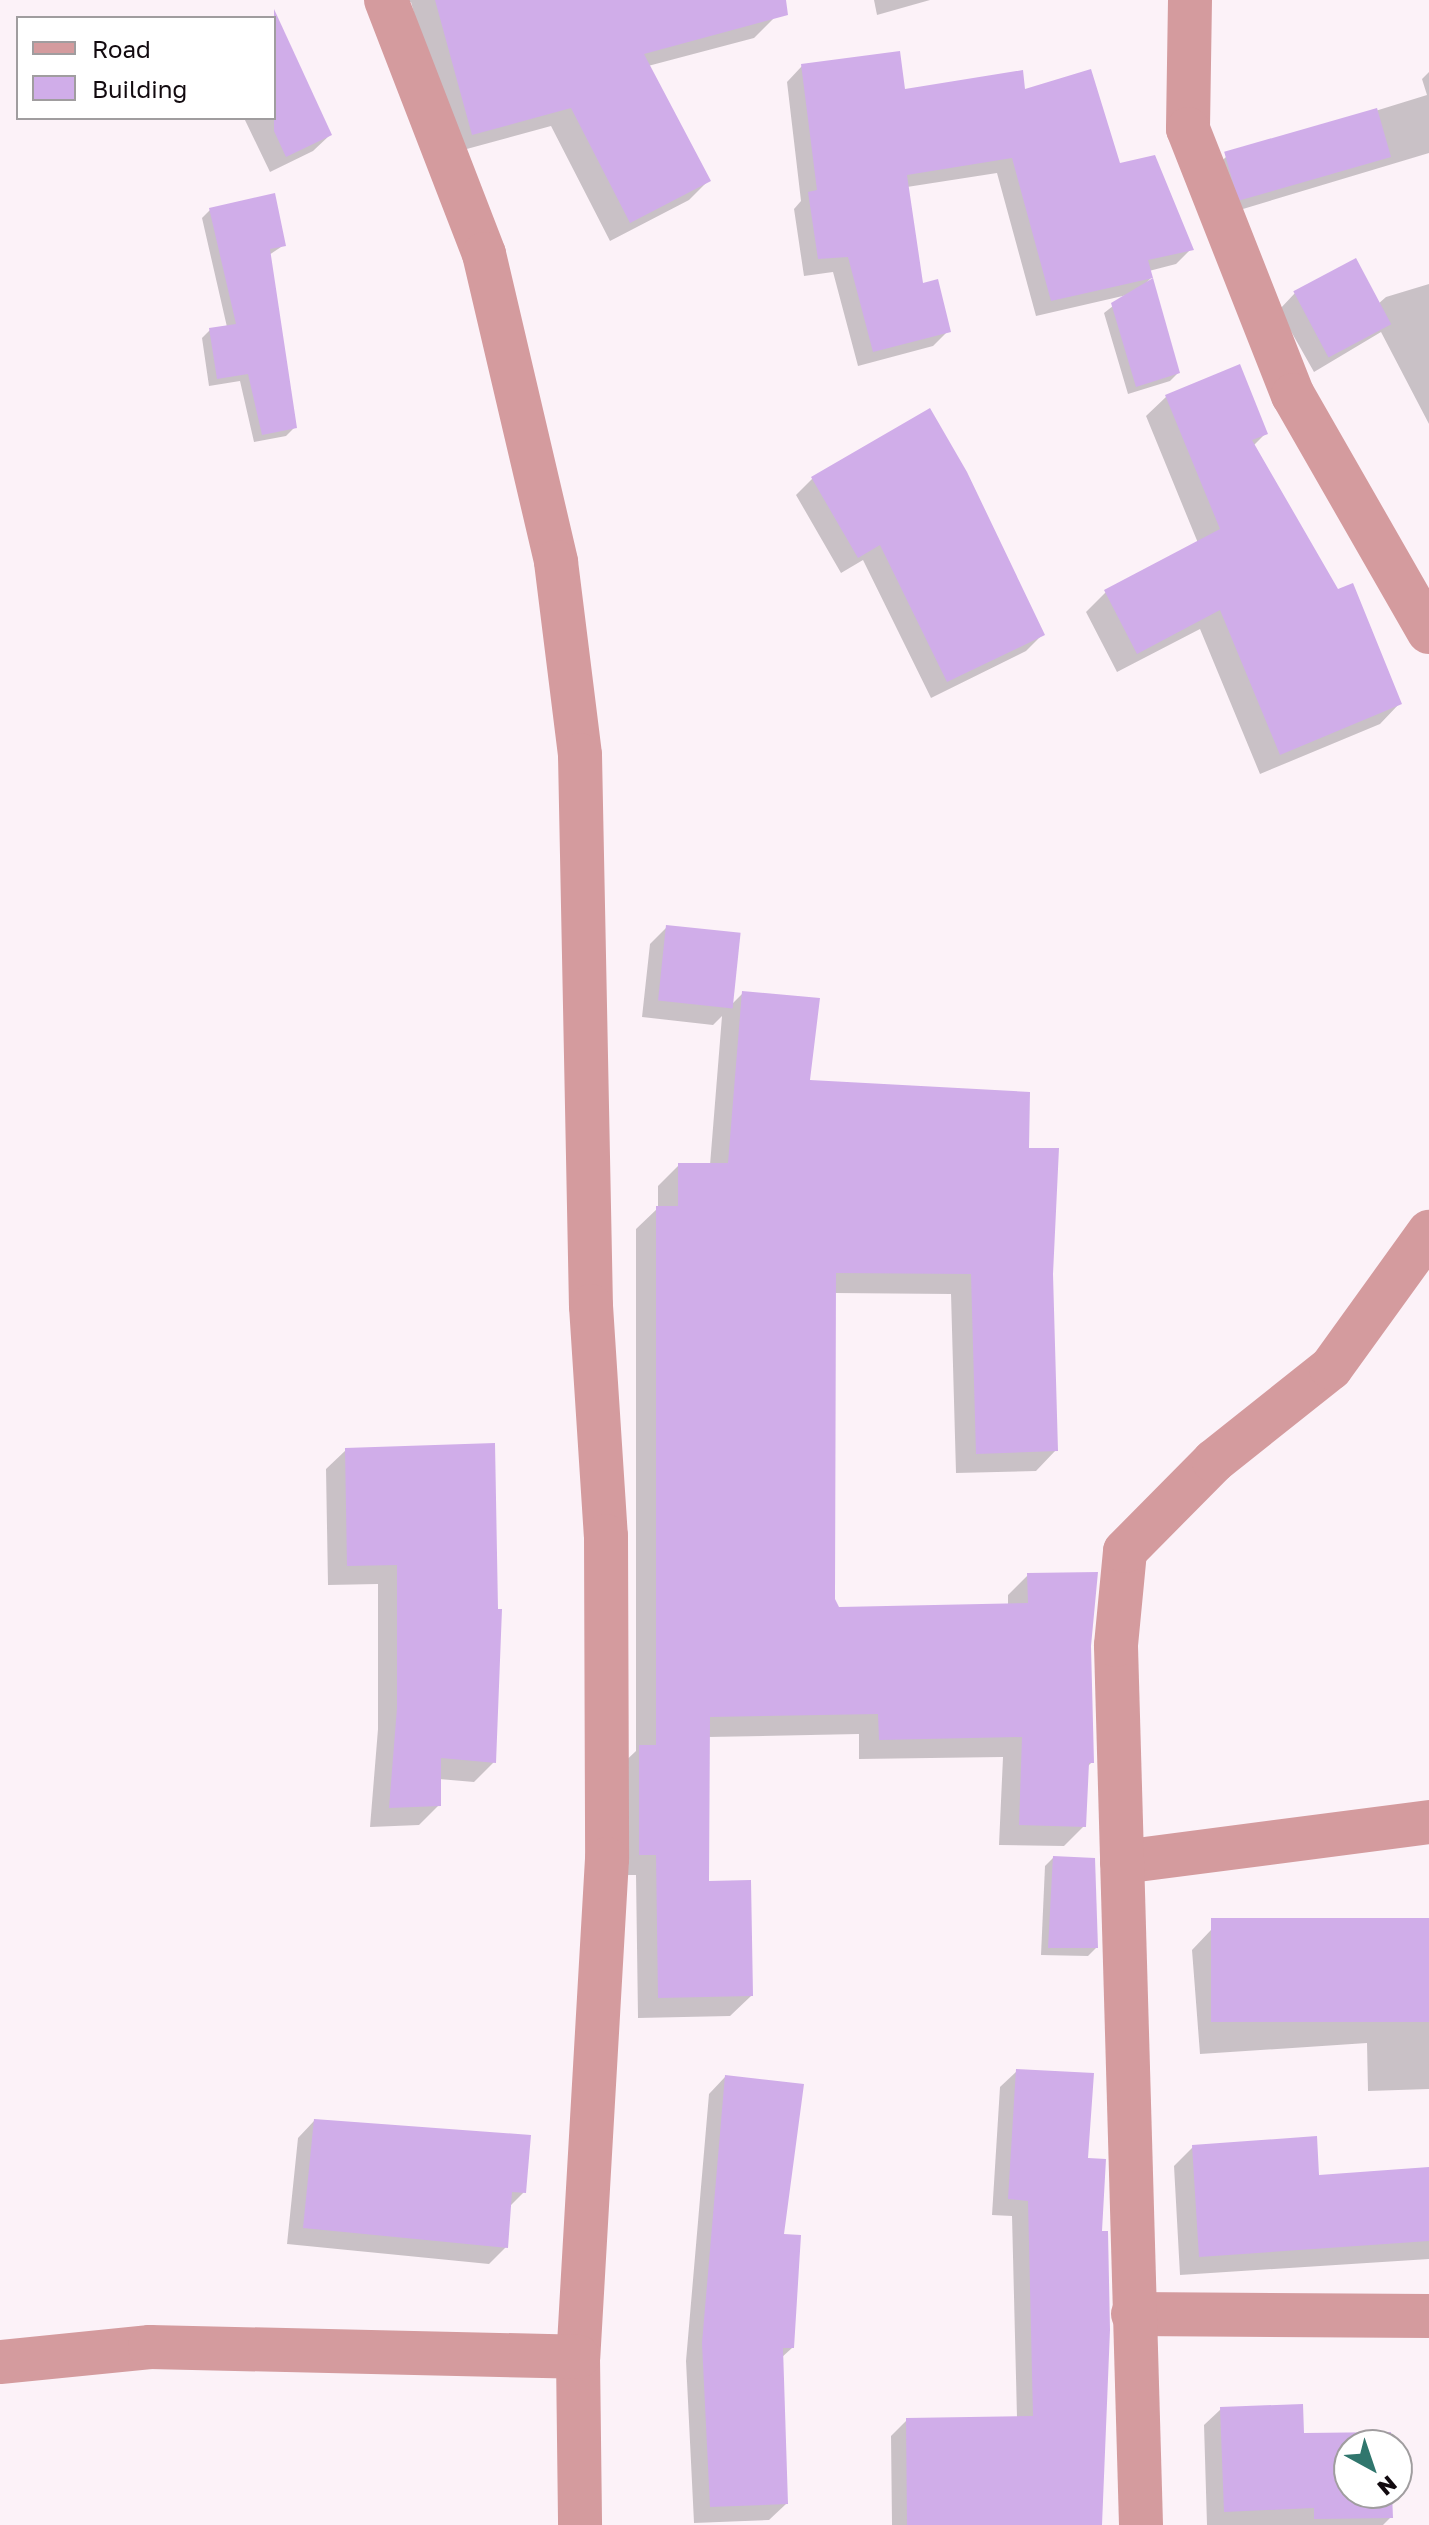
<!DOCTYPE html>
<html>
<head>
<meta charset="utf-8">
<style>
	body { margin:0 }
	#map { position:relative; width:1429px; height:2525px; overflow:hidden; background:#fcf2f8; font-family:"Golos Text",sans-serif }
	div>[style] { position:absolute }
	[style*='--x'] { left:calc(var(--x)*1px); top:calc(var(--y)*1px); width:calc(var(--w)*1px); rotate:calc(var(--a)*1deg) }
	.shadow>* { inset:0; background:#0003 }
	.building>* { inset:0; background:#d0ade9; transform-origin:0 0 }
	.minor>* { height:44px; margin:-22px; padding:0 22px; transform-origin:22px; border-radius:22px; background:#d49b9e }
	span { translate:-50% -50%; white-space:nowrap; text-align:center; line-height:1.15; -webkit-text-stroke:8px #fff; paint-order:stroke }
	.legend { position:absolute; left:16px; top:16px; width:260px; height:104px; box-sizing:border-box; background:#fff; border:2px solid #a09d9f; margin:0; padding:10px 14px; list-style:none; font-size:24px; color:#120a0f }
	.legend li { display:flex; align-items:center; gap:16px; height:40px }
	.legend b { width:40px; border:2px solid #a09d9f }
	.north { position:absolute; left:1333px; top:2429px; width:80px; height:80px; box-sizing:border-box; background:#fff; border:2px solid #a09d9f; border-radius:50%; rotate:140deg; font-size:22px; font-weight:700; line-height:32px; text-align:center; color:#120a0f }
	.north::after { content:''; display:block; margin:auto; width:28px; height:36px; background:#30766d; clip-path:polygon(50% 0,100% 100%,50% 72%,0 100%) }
</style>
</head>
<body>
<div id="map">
	<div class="shadow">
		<div style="clip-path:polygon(395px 0,769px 0,774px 18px,754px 38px,648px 66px,709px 180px,689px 200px,610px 241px,551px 126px,452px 153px,411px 2px,396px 5px)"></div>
		<div style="clip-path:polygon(874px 0,930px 0,877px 15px)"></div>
		<div style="clip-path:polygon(274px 62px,330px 135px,313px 151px,270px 172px,244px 118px,274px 118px)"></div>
		<div style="clip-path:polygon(802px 66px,903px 92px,1024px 92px,1118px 165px,1191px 249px,1176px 264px,1149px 271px,1151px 278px,1145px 284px,1178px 373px,1170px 381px,1128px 394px,1104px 313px,1127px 295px,1036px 316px,997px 173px,907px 187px,921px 285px,948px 331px,933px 346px,858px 366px,833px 272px,804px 276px,794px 209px,801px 201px,787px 82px)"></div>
		<div style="clip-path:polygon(1429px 72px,1429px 153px,1233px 212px,1213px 169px,1226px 157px,1427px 95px,1422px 79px)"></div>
		<div style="clip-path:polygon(210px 210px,284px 245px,269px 255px,294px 428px,286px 436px,254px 442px,240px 381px,209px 386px,202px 338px,210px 330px,227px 327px,202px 218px)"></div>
		<div style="clip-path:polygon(1429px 284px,1429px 424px,1381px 332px,1314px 372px,1279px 310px,1295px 293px,1378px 304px,1386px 297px)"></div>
		<div style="clip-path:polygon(1167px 396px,1266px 433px,1253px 446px,1400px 703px,1380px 724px,1260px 774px,1200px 629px,1117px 672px,1086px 612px,1106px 592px,1198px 543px,1146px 416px)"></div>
		<div style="clip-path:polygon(813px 478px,1043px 634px,1026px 651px,931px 698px,863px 560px,841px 573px,796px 495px)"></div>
		<div style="clip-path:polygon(667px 927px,730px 1006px,743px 993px,808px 1081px,1027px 1150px,1051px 1274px,1056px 1450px,1036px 1471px,956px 1473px,951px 1294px,834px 1293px,833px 1599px,838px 1609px,1008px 1605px,1008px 1595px,1028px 1575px,1089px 1645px,1092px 1762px,1086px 1768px,1084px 1826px,1064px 1846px,999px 1845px,1003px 1757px,859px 1759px,859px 1734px,708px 1737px,707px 1883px,751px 1996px,730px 2016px,638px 2018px,636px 1875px,619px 1875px,619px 1767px,636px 1751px,636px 1229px,658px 1208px,658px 1186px,679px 1165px,710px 1165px,722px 1016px,713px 1025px,642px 1017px,650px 944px)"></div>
		<div style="clip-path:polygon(346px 1450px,496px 1611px,494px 1762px,474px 1782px,439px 1779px,439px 1805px,419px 1825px,370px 1827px,378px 1729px,378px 1584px,328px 1585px,326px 1469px)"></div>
		<div style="clip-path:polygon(1053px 1858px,1096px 1948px,1088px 1956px,1041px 1955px,1045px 1866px)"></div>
		<div style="clip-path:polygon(1429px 1922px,1429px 2089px,1368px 2091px,1367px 2043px,1200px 2054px,1192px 1950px,1211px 1930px)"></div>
		<div style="clip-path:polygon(1017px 2071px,1086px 2160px,1100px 2233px,1100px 2525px,892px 2525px,891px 2436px,907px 2420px,1017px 2418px,1012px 2216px,992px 2215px,1000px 2087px)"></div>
		<div style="clip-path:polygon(725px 2077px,782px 2236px,792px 2348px,781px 2358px,786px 2504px,769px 2520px,694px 2523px,686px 2361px,709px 2094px)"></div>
		<div style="clip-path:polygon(314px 2121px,524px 2192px,509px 2207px,506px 2247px,489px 2264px,287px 2244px,298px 2138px)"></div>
		<div style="clip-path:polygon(1193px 2147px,1317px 2177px,1429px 2169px,1429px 2259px,1180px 2275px,1174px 2166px)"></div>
		<div style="clip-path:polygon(1221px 2409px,1302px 2435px,1390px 2445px,1349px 2445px,1349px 2493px,1390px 2493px,1391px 2517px,1383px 2525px,1207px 2525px,1204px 2425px)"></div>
	</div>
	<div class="building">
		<div style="clip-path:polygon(435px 0,786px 0,788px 15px,644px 54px,711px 181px,630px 223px,571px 108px,472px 135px)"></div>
		<div style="clip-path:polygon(274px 9px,332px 135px,286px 157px,274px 131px)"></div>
		<div style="clip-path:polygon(900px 51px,905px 89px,1023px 70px,1025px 89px,1091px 69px,1120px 163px,1155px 155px,1194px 250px,1148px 260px,1153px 278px,1051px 301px,1012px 158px,907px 175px,923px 283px,938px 279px,951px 332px,873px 352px,848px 257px,818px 259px,808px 192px,817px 190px,801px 64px)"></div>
		<div style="left:1377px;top:108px;width:51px;height:159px;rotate:74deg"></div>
		<div style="clip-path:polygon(275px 193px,286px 246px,270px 249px,297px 428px,262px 435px,248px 374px,217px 379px,209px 328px,236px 324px,209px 208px)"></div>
		<div style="left:1356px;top:258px;width:75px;height:71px;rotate:62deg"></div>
		<div style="clip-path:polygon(1153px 278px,1180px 373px,1136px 387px,1111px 303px)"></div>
		<div style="clip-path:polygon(1240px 364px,1268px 434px,1252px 440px,1338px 589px,1353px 583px,1402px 704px,1280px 755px,1220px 610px,1137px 654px,1104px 590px,1220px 529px,1165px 395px)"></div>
		<div style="clip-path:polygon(930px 408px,967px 472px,1045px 635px,947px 682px,880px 545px,858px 558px,811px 477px)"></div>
		<div style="left:666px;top:925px;width:75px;height:76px;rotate:6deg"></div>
		<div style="clip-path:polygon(742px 991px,820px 998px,810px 1080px,1030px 1092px,1029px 1148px,1059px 1148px,1053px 1274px,1058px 1451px,976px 1454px,971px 1274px,836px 1273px,835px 1599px,839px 1607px,1028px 1603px,1027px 1573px,1098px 1572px,1091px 1646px,1094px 1763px,1089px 1763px,1086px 1827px,1019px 1825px,1022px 1737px,879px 1740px,878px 1714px,710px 1717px,709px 1881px,751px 1880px,753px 1996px,658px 1998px,656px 1855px,639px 1855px,639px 1745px,656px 1745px,656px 1206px,678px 1206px,678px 1163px,728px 1163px)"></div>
		<div style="clip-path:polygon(495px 1443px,498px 1609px,502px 1609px,496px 1763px,441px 1758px,441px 1806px,389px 1808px,397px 1708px,397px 1565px,347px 1566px,345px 1448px)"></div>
		<div style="clip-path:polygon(1053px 1856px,1095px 1858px,1098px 1948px,1048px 1948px)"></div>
		<div style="left:1429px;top:1918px;width:104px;height:218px;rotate:90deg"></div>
		<div style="clip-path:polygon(1016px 2069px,1094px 2073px,1088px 2158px,1106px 2159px,1102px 2231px,1108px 2231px,1110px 2330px,1102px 2525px,907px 2525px,906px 2418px,1033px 2416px,1028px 2201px,1008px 2199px)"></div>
		<div style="clip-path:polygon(725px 2075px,804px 2084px,784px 2234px,801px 2235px,794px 2348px,783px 2348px,788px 2504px,710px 2507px,702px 2343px)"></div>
		<div style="clip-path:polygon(314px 2119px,531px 2135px,526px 2193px,512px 2192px,508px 2248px,303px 2228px)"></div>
		<div style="clip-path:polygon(1317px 2136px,1319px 2175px,1429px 2167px,1429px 2241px,1199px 2257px,1192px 2145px)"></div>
		<div style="clip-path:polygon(1303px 2404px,1304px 2433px,1391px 2432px,1392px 2445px,1349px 2445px,1349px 2493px,1392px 2493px,1393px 2518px,1314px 2519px,1314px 2508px,1224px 2512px,1220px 2407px)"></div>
	</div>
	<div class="minor">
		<div style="--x:386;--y:0;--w:272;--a:68.9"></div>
		<div style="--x:484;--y:254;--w:316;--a:76.8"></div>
		<div style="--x:556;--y:562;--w:194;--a:82.9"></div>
		<div style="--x:580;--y:755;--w:551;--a:88.86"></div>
		<div style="--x:591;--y:1306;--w:230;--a:86.3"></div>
		<div style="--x:606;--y:1536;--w:323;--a:89.8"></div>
		<div style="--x:607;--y:1859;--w:499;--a:93.3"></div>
		<div style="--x:578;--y:2357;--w:168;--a:89.3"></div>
		<div style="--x:1190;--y:0;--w:129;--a:90.9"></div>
		<div style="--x:1188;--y:129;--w:286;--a:68.5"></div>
		<div style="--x:1293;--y:395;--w:273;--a:60.2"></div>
		<div style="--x:1122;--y:1862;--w:310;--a:-7.4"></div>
		<div style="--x:1133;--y:2314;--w:296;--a:0.4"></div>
		<div style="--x:0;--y:2362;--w:151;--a:-5.7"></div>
		<div style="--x:150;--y:2347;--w:428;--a:1.3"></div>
		<div style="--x:1141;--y:2525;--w:880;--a:-91.63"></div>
		<div style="--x:1116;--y:1645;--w:94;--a:-84.5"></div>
		<div style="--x:1125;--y:1551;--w:127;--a:-45.3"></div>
		<div style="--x:1214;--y:1461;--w:149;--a:-38.5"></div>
		<div style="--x:1331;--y:1368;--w:168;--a:-54.2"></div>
	</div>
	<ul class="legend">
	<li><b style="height:10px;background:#d49b9e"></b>Road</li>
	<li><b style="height:22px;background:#d0ade9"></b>Building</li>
	</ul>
	<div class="north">N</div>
</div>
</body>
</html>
